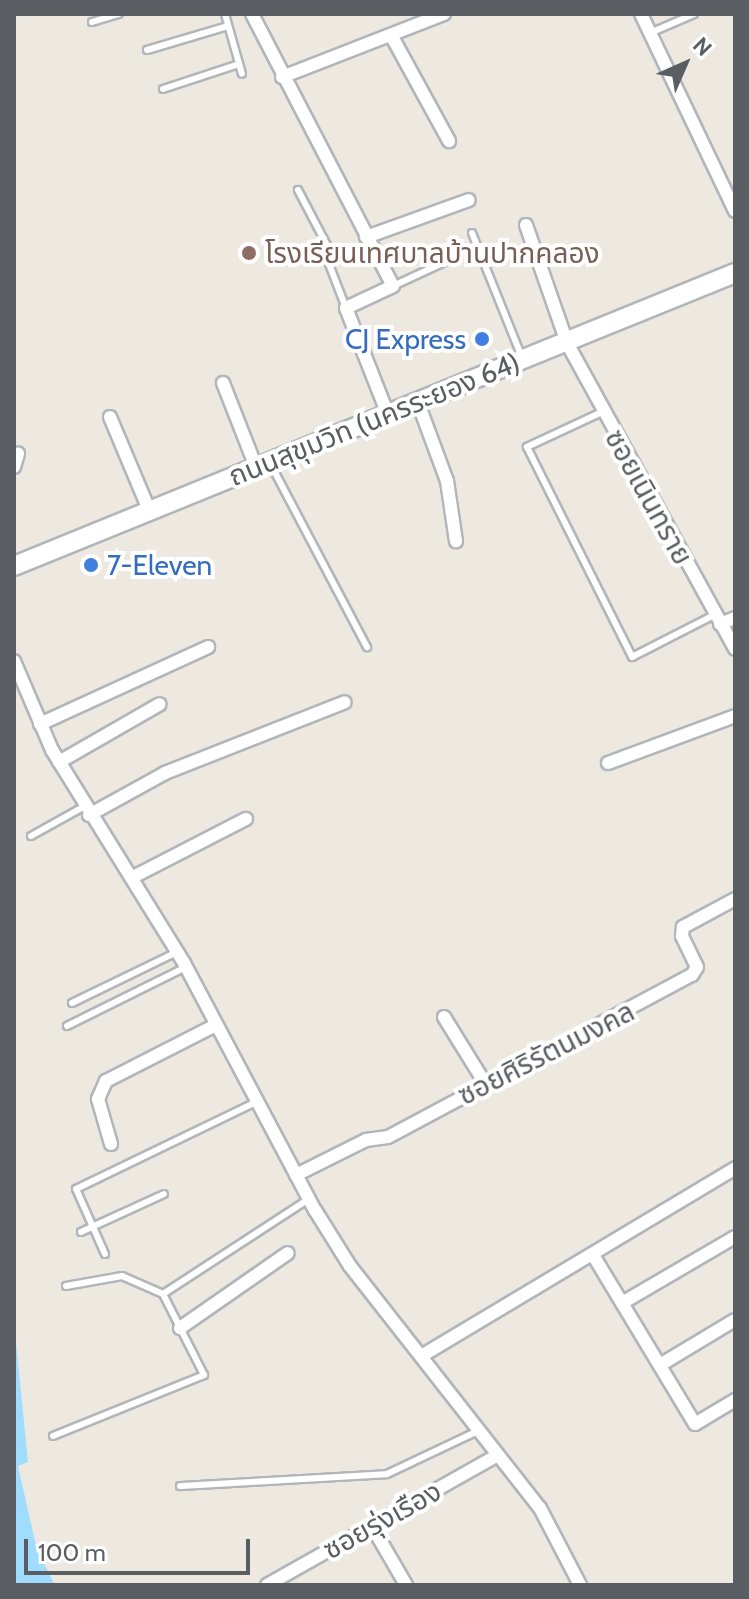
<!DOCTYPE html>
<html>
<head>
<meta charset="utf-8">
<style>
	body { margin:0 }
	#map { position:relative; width:749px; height:1599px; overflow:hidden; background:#ede9e1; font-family:Cabin,"Noto Sans Thai",sans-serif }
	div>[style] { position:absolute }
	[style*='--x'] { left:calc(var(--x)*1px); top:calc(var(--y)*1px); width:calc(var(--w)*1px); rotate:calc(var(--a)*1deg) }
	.water>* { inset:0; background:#a0dcfd }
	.roads { filter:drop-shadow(2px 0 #b2b5b9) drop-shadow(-2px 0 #b2b5b9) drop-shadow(0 2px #b2b5b9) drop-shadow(0 -2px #b2b5b9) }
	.lane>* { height:6px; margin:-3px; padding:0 3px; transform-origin:3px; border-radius:3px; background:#fff }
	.street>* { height:12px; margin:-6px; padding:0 6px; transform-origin:6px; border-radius:6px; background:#fff }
	.secondary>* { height:18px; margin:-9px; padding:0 9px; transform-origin:9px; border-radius:9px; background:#fff }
	.dots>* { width:22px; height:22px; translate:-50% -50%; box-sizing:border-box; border:4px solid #fff; border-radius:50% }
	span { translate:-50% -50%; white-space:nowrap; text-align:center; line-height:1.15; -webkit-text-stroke:8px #fff; paint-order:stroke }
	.education-label { font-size:28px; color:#785e54 }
	.left { translate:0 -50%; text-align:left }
	.shop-label { font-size:28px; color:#366cbe }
	.right { translate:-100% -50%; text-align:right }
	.street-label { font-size:28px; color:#5a5e62 }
	.frame { position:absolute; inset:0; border:16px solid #5a5e62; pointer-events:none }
	.north { position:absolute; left:645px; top:24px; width:80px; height:80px; -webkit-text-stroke:6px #fff; paint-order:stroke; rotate:45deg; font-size:22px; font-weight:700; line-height:32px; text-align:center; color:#5a5e62 }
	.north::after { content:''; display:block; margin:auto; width:28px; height:36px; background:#5a5e62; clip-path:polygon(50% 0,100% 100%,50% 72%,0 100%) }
	.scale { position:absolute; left:24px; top:1539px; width:226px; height:36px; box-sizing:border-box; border:4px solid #5a5e62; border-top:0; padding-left:10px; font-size:24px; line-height:28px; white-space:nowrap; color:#5a5e62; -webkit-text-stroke:6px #fff; paint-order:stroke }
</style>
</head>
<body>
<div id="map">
	<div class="water">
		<div style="clip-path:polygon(14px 1322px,28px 1462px,18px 1466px,37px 1550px,55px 1585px,14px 1585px)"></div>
	</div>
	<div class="roads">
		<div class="lane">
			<div style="--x:225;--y:14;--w:62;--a:74.2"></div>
			<div style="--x:92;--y:22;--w:28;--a:-17"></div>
			<div style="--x:650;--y:33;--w:48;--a:-23.4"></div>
			<div style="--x:147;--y:50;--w:84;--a:-16.5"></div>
			<div style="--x:163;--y:89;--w:80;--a:-18.2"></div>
			<div style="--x:298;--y:190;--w:69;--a:62.3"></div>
			<div style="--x:330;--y:251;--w:13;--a:94"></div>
			<div style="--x:329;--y:264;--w:47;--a:68.9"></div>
			<div style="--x:472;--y:233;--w:131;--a:68.1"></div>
			<div style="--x:393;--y:286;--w:60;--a:-24.8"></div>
			<div style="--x:602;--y:412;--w:83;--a:155"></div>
			<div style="--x:527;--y:447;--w:235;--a:63.4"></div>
			<div style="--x:632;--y:657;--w:92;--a:-27.1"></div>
			<div style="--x:271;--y:465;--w:206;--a:62.2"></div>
			<div style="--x:31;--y:836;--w:62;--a:-29.1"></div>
			<div style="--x:72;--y:1003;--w:117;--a:-25.9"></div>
			<div style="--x:67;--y:1026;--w:133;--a:-26.4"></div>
			<div style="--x:81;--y:1232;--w:91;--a:-24.6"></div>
			<div style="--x:105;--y:1254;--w:71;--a:-114"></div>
			<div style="--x:76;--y:1189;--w:202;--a:-25.8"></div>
			<div style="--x:66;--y:1286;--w:57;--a:-10.1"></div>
			<div style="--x:122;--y:1276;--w:45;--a:23.7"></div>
			<div style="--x:53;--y:1436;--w:163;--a:-22"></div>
			<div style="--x:204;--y:1375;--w:91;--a:-116.8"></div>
			<div style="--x:163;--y:1294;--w:174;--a:-33.1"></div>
			<div style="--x:180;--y:1486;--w:207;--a:-3.3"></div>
			<div style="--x:387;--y:1474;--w:101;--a:-25.3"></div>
		</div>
		<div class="street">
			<div style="--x:252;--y:14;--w:306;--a:62.6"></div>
			<div style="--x:393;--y:286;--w:52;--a:154.9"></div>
			<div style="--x:346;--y:308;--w:112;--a:68.5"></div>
			<div style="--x:641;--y:14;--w:218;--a:64.5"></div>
			<div style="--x:391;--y:35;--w:121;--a:61.3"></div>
			<div style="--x:282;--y:77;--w:174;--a:-21.3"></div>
			<div style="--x:526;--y:225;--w:125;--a:70.8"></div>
			<div style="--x:567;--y:343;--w:349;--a:61.2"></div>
			<div style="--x:366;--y:237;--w:109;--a:-19.8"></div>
			<div style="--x:223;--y:383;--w:90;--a:68.6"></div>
			<div style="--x:417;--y:400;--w:86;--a:69.7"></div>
			<div style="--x:447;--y:481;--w:61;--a:81.5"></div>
			<div style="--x:110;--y:417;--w:101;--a:67.2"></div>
			<div style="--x:14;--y:467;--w:14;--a:-73"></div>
			<div style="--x:720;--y:624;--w:16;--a:-22"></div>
			<div style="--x:14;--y:661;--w:97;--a:66.9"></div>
			<div style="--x:52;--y:750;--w:251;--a:58.2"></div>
			<div style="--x:184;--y:963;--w:280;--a:62.1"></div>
			<div style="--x:315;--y:1210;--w:66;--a:58"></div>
			<div style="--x:350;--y:1266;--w:308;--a:51.9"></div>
			<div style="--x:540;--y:1508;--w:87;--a:62.5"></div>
			<div style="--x:40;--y:724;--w:185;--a:-24.6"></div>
			<div style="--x:59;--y:762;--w:116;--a:-29.9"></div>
			<div style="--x:608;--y:763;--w:135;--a:-20.3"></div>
			<div style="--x:89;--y:815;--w:87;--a:-28.9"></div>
			<div style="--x:165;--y:773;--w:193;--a:-21.5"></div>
			<div style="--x:133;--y:877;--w:127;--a:-27.2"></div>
			<div style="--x:444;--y:1017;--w:78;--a:58.2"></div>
			<div style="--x:111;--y:1144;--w:47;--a:-106.1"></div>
			<div style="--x:98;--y:1099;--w:20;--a:-66"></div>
			<div style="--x:106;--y:1081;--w:123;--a:-27"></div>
			<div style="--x:296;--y:1175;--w:78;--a:-26.6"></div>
			<div style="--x:366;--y:1140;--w:22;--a:-8"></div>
			<div style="--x:388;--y:1137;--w:344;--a:-28.1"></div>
			<div style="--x:692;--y:975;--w:9;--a:-58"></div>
			<div style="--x:697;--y:967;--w:34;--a:-116"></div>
			<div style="--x:682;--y:936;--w:9;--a:-84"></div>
			<div style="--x:683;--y:927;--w:59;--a:-28.3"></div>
			<div style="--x:593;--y:1255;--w:197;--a:58.9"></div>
			<div style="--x:695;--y:1424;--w:47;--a:-31"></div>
			<div style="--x:622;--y:1303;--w:131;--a:-30.3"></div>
			<div style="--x:180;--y:1328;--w:131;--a:-34.8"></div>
			<div style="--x:423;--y:1355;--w:364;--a:-30.9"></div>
			<div style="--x:660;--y:1365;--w:87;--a:-31"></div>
			<div style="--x:373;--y:1528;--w:66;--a:59.9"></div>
			<div style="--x:267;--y:1585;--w:265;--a:-29.4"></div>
		</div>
		<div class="secondary">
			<div style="--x:14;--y:566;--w:778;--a:-22.12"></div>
		</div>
	</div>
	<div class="dots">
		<div style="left:249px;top:253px;background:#8d6e63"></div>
		<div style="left:482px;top:339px;background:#3f7fe0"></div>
		<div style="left:91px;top:565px;background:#3f7fe0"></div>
	</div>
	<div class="education-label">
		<span class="left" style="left:265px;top:253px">โรงเรียนเทศบาลบ้านปากคลอง</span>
	</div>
	<div class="shop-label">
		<span class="right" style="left:466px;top:339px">CJ Express</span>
		<span class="left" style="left:107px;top:565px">7-Eleven</span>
	</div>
	<div class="street-label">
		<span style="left:374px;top:419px;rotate:-22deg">ถนนสุขุมวิท (นครระยอง 64)</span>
		<span style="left:649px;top:497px;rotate:61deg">ซอยเนินทราย</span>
		<span style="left:546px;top:1053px;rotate:-27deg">ซอยศิริรัตนมงคล</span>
		<span style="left:382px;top:1520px;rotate:-29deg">ซอยรุ่งเรือง</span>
	</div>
	<div class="frame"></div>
	<div class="north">N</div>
	<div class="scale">100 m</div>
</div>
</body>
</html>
